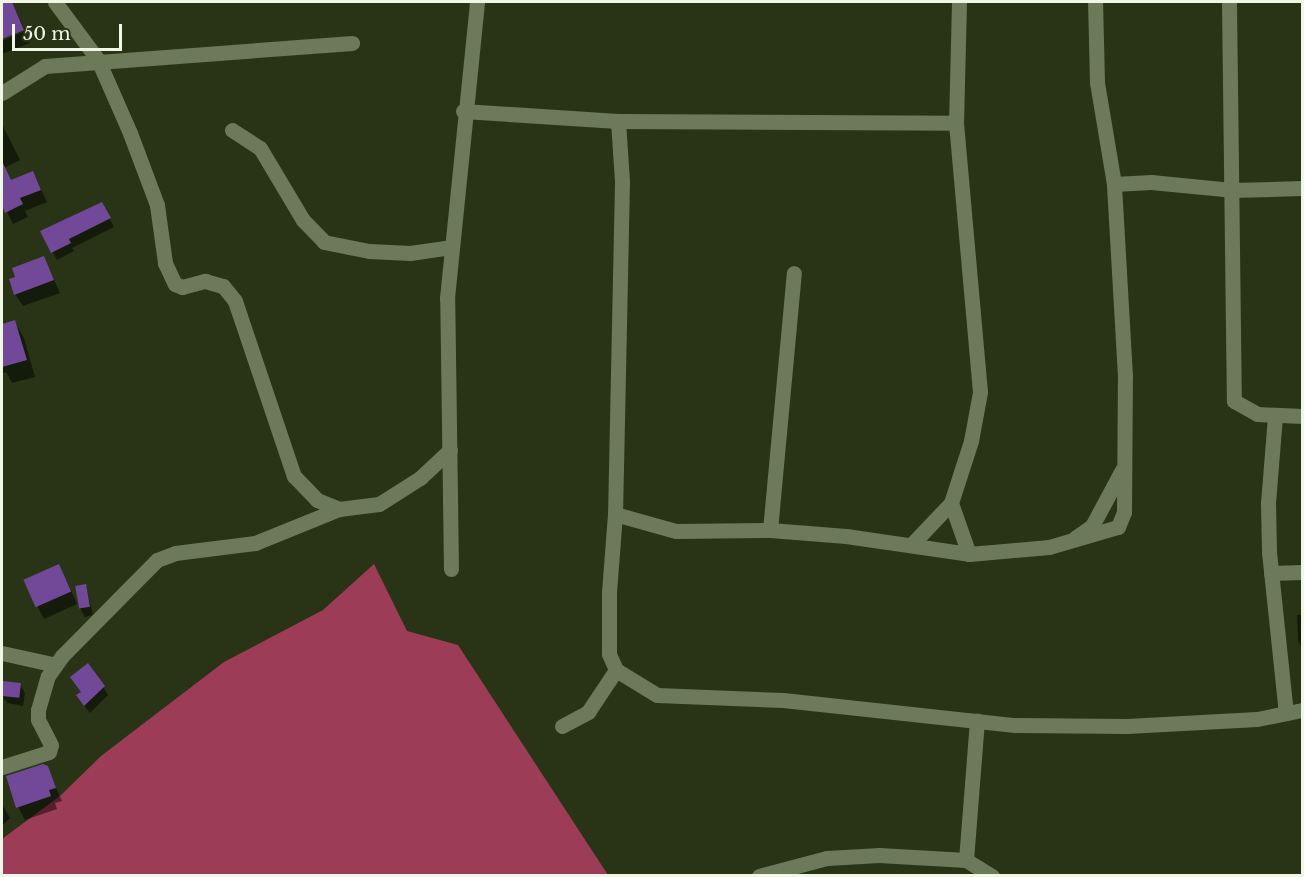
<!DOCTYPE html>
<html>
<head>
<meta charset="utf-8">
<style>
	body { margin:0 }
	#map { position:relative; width:1304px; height:877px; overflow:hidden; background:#283415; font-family:"Libre Baskerville",serif }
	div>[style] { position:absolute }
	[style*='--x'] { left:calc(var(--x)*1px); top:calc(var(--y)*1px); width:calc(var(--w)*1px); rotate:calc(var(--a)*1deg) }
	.forest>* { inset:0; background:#9d3c56 }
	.shadow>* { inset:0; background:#0007 }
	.building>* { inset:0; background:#724898; transform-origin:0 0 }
	.minor>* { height:15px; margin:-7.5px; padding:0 7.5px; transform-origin:7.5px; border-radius:7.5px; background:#6c7a59 }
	span { translate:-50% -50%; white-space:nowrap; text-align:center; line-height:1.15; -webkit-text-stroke:4.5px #283415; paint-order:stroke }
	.frame { position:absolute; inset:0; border:3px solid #f0f8e5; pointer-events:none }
	.scale { position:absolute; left:12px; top:24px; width:110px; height:27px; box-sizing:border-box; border:3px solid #f0f8e5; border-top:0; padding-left:8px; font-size:18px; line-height:21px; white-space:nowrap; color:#f0f8e5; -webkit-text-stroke:4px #283415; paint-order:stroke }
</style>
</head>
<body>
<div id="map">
	<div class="forest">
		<div style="clip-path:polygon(374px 564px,407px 631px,458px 645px,608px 875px,2px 875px,2px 839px,60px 796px,101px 756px,224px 662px,323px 610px)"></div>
	</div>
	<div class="shadow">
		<div style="clip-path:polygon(2px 2px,12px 2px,24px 28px,2px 37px)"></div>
		<div style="clip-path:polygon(25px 31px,30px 43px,2px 54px,2px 41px)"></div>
		<div style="clip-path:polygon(2px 124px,20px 160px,4px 168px,11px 182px,33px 173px,47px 202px,25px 211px,28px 217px,13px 224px,2px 202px)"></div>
		<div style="clip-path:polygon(106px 212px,114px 227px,72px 248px,74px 251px,57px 260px,42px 232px)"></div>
		<div style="clip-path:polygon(44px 258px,60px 293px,23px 306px,15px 294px)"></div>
		<div style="clip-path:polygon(14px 321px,24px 338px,35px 377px,12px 383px,6px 372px,2px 374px,2px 325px)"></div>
		<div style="clip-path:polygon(66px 579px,77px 604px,44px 619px,25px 581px)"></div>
		<div style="clip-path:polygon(86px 586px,93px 615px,85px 617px,80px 608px)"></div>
		<div style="clip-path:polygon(1297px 615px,1302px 615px,1302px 649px,1298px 640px)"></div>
		<div style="clip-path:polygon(20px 685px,25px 693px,23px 706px,7px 703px,2px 695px)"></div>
		<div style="clip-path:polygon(103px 687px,108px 695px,90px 713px,83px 704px)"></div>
		<div style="clip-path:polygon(47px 768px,62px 801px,55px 803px,57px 809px,25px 820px,18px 807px)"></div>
		<div style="clip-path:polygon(2px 804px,10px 818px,2px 826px)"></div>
	</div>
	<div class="building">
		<div style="clip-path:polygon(2px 2px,12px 2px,24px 30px,2px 39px)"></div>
		<div style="clip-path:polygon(2px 161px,11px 180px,33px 171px,41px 190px,20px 198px,23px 204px,5px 213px,2px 205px)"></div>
		<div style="clip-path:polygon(102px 202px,111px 218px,69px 239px,71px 243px,51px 253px,40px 231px)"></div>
		<div style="clip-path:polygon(44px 256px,54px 280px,14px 295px,9px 279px,15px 277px,12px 268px)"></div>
		<div style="clip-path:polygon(15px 320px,27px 360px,2px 367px,2px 324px)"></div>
		<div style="left:59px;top:564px;width:30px;height:39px;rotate:66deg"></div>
		<div style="left:86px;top:584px;width:23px;height:11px;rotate:80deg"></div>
		<div style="clip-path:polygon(88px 663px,105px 686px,84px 706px,76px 695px,81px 692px,70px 677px)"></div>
		<div style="left:3px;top:681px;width:18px;height:15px;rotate:6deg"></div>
		<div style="clip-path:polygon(43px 764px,48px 766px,56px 788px,49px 790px,51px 796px,16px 808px,6px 776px)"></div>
	</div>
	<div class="minor">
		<div style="--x:55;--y:2;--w:72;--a:53.4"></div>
		<div style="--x:98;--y:60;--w:80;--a:66.3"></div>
		<div style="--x:130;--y:133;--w:77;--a:69.4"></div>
		<div style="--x:157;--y:205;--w:59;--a:82.1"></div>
		<div style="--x:165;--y:263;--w:23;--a:65"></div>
		<div style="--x:175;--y:284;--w:8;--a:23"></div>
		<div style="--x:182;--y:287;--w:24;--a:-15"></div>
		<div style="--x:205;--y:281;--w:19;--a:16"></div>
		<div style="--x:223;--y:286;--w:19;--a:51"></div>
		<div style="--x:235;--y:301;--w:185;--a:71.4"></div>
		<div style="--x:294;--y:476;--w:33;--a:46"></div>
		<div style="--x:317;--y:500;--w:24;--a:22"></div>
		<div style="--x:339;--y:509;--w:40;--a:-7.1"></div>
		<div style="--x:379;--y:504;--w:49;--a:-32.4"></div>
		<div style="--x:420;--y:478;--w:41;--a:-43"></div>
		<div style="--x:959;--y:2;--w:121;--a:91.4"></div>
		<div style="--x:956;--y:123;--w:270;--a:84.9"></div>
		<div style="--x:980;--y:392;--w:50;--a:100.4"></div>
		<div style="--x:971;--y:441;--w:65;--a:107.9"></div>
		<div style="--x:951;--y:503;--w:54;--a:70.6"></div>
		<div style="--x:1229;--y:2;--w:399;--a:89.3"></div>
		<div style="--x:1234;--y:401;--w:26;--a:29"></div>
		<div style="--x:1257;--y:414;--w:45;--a:2.5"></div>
		<div style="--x:2;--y:93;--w:51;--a:-32.1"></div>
		<div style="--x:45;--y:66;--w:308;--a:-4.3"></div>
		<div style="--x:463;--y:111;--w:155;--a:3.7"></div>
		<div style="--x:618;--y:121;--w:338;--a:0.3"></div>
		<div style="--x:618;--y:121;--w:61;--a:86.2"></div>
		<div style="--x:622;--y:182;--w:332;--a:91.2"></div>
		<div style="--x:615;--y:514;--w:78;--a:94.4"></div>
		<div style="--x:609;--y:592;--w:62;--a:90"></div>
		<div style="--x:609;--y:654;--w:17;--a:66"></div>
		<div style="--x:616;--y:670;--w:48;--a:31.4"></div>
		<div style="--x:657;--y:695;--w:126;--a:2.3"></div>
		<div style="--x:783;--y:700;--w:233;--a:6.2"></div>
		<div style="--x:1015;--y:725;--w:112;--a:0.5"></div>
		<div style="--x:1127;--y:726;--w:130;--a:-3.1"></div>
		<div style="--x:1257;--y:719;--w:46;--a:-11.3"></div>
		<div style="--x:232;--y:130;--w:33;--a:33"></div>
		<div style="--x:260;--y:148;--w:84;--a:59.2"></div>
		<div style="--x:303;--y:220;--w:30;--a:46"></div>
		<div style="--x:324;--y:242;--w:46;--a:11.3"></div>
		<div style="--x:369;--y:251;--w:41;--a:2.8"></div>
		<div style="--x:410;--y:253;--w:41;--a:-8.3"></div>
		<div style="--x:1114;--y:184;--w:37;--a:-3"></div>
		<div style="--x:1151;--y:182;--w:81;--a:5.6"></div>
		<div style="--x:1232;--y:190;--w:70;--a:-1.6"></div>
		<div style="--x:1275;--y:416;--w:87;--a:94.6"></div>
		<div style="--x:1268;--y:503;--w:49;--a:88.8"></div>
		<div style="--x:1269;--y:552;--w:162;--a:84"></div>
		<div style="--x:615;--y:514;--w:63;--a:15.6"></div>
		<div style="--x:676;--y:531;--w:94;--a:-0.6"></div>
		<div style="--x:770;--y:530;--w:76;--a:4.5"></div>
		<div style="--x:846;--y:536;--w:124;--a:8.3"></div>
		<div style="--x:969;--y:554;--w:80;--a:-5"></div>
		<div style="--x:1049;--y:547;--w:72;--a:-16.2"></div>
		<div style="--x:1118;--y:527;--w:16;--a:-68"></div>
		<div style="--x:1124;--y:512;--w:136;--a:-89.6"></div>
		<div style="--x:1125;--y:376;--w:192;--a:-93.3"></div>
		<div style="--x:1114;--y:184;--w:103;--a:-99.5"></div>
		<div style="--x:1097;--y:82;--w:80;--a:-91.4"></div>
		<div style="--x:770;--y:530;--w:258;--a:-84.7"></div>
		<div style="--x:1075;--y:538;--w:21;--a:-35"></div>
		<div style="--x:1092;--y:526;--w:64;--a:-61.8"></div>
		<div style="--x:913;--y:543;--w:55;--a:-46.5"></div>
		<div style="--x:451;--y:569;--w:271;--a:-90.8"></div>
		<div style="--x:447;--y:298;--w:298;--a:-84.2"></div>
		<div style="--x:1271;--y:573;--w:31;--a:-2"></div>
		<div style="--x:2;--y:653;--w:55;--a:12.5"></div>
		<div style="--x:562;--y:726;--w:30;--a:-28"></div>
		<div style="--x:588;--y:712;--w:50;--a:-56.3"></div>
		<div style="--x:2;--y:767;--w:49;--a:-17.7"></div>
		<div style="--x:49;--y:752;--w:7;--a:-74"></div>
		<div style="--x:51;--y:745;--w:28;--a:-117"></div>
		<div style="--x:38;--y:720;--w:10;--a:-90"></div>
		<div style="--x:38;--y:710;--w:35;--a:-74"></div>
		<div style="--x:48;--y:676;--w:24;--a:-55"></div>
		<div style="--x:62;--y:656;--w:135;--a:-45.3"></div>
		<div style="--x:157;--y:560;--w:19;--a:-21"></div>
		<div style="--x:175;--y:553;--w:81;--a:-7.1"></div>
		<div style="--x:255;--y:543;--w:91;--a:-22"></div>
		<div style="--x:966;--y:860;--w:140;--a:-85.5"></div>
		<div style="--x:759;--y:876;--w:70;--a:-14.8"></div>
		<div style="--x:827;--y:858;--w:52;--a:-3.3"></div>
		<div style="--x:879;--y:855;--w:87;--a:3.3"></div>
		<div style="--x:966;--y:860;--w:31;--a:32"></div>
	</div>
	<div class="frame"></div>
	<div class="scale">50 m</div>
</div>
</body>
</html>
